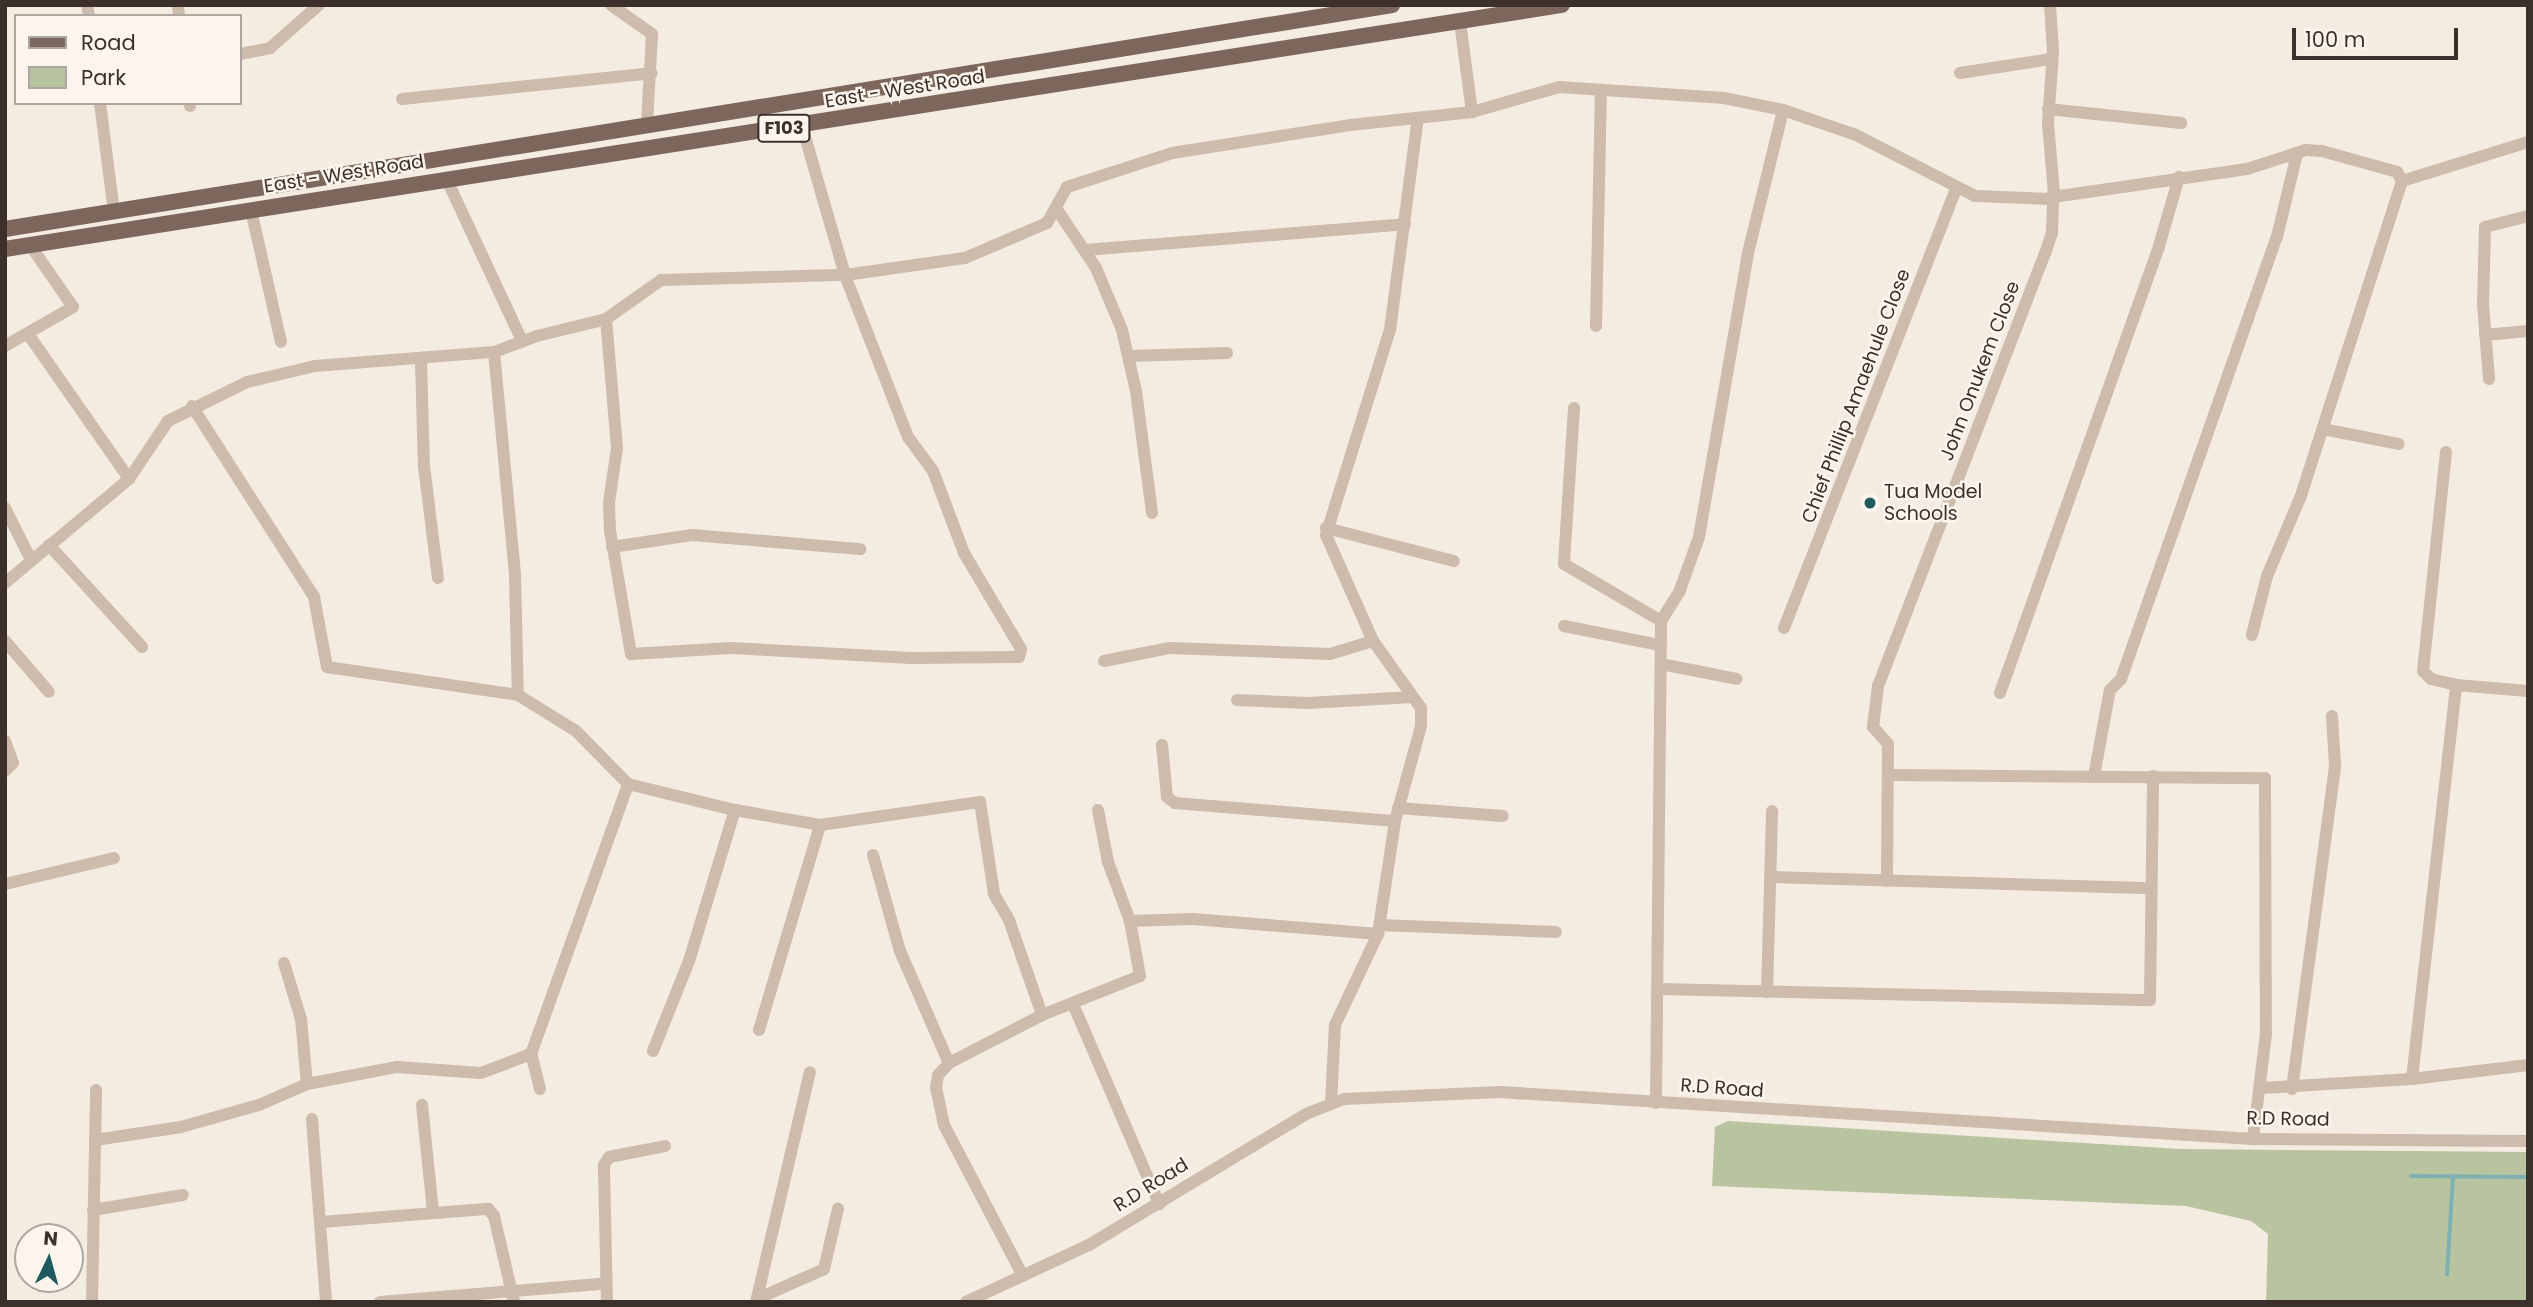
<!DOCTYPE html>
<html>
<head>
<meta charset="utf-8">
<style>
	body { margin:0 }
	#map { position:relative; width:2533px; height:1307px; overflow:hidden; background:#f4ebe1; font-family:Poppins,sans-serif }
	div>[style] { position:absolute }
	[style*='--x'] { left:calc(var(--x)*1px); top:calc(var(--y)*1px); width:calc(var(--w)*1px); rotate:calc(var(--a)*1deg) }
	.green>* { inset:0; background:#b8c4a0 }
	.stream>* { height:3.5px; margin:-1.75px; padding:0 1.75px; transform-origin:1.75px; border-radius:1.75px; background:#7fb0b2 }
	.minor>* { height:12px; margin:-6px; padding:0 6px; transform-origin:6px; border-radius:6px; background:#cdbbac }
	.major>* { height:16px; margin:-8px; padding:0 8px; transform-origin:8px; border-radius:8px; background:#7d675c }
	.dots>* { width:19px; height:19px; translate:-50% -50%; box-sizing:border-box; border:4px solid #fbf5ee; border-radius:50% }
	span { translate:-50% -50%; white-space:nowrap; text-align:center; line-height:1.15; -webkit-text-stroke:5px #fbf5ee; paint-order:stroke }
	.shield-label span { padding:2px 5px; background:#fbf5ee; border:2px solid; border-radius:5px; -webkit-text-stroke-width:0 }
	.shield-label { font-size:18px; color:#3b302b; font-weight:700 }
	.street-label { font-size:19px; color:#3b302b }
	.poi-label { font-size:19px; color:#3b302b }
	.left { translate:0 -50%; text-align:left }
	.frame { position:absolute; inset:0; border:7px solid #3b302b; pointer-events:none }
	.legend { position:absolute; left:14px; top:14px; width:228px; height:91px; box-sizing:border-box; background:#fbf5ee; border:2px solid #aea6a0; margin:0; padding:9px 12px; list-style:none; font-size:21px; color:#3b302b }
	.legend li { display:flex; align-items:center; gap:14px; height:35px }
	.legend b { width:35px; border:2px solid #aea6a0 }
	.north { position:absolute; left:14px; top:1223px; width:70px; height:70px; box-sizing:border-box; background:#fbf5ee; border:2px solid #aea6a0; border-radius:50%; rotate:5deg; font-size:19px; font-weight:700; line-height:28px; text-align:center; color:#3b302b }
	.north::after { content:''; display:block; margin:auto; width:24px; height:32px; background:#1f5a5e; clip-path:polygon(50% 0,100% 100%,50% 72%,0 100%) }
	.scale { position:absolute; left:2292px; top:28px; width:166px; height:32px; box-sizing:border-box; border:4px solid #3b302b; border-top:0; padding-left:9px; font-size:21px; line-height:24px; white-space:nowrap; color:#3b302b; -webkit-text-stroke:5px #fbf5ee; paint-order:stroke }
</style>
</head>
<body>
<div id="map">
	<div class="green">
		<div style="clip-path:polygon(1728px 1121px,2180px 1149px,2528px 1152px,2528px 1302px,2266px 1302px,2268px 1234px,2251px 1221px,2186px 1206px,1712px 1186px,1715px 1127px)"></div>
	</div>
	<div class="stream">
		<div style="--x:2411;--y:1176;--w:117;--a:0.5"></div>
		<div style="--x:2447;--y:1275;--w:99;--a:-86.5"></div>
	</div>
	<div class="minor">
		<div style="--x:87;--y:5;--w:11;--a:80"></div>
		<div style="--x:178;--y:5;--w:11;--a:85"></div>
		<div style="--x:611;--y:5;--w:50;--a:35.3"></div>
		<div style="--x:652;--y:34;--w:89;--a:93.2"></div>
		<div style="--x:1460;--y:22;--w:91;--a:82.4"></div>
		<div style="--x:240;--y:54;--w:31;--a:-11"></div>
		<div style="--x:270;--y:48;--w:65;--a:-41.3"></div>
		<div style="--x:1960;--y:73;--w:93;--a:-8.7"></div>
		<div style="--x:402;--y:99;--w:251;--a:-5.9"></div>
		<div style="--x:100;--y:103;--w:110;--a:82.7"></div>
		<div style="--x:190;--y:103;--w:3;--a:90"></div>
		<div style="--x:2048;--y:109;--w:134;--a:6"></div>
		<div style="--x:447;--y:180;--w:178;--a:65"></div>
		<div style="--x:2402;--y:181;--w:132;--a:-17.2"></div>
		<div style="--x:1056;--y:208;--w:72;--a:56.3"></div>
		<div style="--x:1096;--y:268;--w:67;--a:67.2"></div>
		<div style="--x:1122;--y:330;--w:63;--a:77.1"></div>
		<div style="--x:1136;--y:391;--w:123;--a:82.5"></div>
		<div style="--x:251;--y:210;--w:135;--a:77.2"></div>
		<div style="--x:1085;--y:250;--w:321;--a:-4.6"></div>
		<div style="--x:606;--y:319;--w:129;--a:85.1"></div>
		<div style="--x:617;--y:448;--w:56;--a:98.3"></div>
		<div style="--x:609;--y:503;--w:27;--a:88"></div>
		<div style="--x:610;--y:530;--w:126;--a:80.4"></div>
		<div style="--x:631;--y:654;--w:100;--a:-3.4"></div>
		<div style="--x:731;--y:648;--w:180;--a:3.2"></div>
		<div style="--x:911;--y:658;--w:108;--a:-0.5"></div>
		<div style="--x:1019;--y:657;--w:8;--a:-76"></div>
		<div style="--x:1021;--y:649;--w:112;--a:-120.7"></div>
		<div style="--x:964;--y:553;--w:88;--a:-110.7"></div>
		<div style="--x:933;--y:471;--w:42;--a:-126.3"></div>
		<div style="--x:908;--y:437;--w:174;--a:-111.3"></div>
		<div style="--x:845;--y:275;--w:155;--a:-106.1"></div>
		<div style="--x:1596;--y:326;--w:234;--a:-88.8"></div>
		<div style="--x:28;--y:334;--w:177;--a:55.1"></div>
		<div style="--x:2485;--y:335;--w:43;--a:-5.3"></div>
		<div style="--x:5;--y:346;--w:78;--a:-29.8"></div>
		<div style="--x:73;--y:307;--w:75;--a:-124.7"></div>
		<div style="--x:494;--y:352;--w:225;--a:84.6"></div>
		<div style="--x:515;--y:576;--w:119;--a:88.6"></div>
		<div style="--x:1129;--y:356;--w:98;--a:-1.8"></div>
		<div style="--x:421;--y:361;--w:105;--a:88.4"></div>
		<div style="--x:424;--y:466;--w:113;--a:82.9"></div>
		<div style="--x:2489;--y:379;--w:75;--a:-94.6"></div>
		<div style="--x:2483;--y:304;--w:77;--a:-88.5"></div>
		<div style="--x:2485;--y:227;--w:44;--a:-14.3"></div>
		<div style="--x:192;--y:406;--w:227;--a:57.4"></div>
		<div style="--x:314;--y:597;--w:71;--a:79.5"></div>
		<div style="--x:327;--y:667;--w:193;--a:8.3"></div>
		<div style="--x:518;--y:695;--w:68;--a:31.8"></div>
		<div style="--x:576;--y:731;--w:74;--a:45.5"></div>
		<div style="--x:628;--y:784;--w:110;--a:13.7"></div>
		<div style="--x:735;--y:810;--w:86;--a:10"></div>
		<div style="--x:820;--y:825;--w:162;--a:-8.2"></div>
		<div style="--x:980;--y:802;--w:93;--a:81.3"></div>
		<div style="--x:994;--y:894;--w:30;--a:60"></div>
		<div style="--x:1009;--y:920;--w:101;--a:70.8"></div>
		<div style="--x:1574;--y:408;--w:156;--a:93.7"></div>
		<div style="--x:1564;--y:564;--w:113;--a:30.4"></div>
		<div style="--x:2323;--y:429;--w:77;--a:11.2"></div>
		<div style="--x:2446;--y:452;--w:220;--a:96"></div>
		<div style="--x:2423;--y:671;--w:11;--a:45"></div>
		<div style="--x:2431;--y:679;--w:26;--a:13"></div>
		<div style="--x:2456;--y:685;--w:72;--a:4.8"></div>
		<div style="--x:5;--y:508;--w:58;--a:63.4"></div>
		<div style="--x:1326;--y:528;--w:132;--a:14.5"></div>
		<div style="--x:49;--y:545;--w:138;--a:47.6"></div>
		<div style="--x:612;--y:547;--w:81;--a:-8.5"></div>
		<div style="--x:692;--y:535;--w:169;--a:4.8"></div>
		<div style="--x:5;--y:583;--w:162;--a:-40"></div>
		<div style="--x:129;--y:479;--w:70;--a:-56.1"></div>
		<div style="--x:168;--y:421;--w:88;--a:-26.3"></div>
		<div style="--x:247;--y:382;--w:70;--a:-13.2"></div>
		<div style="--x:315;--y:366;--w:180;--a:-4.5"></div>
		<div style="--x:494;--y:352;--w:46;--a:-20.4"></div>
		<div style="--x:537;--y:336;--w:71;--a:-13.8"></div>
		<div style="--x:606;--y:319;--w:67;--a:-35.3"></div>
		<div style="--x:661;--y:280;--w:184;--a:-1.6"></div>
		<div style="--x:845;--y:275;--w:121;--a:-8.1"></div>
		<div style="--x:965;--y:258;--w:89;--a:-23.1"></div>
		<div style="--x:1047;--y:223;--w:41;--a:-60.9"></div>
		<div style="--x:1067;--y:187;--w:110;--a:-17.9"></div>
		<div style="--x:1172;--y:153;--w:180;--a:-8.9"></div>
		<div style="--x:1350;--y:125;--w:123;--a:-6.1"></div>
		<div style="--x:1472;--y:112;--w:91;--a:-16"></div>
		<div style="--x:1559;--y:87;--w:165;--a:3.8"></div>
		<div style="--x:1724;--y:98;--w:60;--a:11.5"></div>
		<div style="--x:1783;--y:110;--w:77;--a:18.9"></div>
		<div style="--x:1856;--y:135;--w:134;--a:27.1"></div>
		<div style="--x:1975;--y:196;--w:74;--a:2.3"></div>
		<div style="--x:2049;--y:199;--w:8;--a:-50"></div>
		<div style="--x:2054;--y:193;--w:70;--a:-94.9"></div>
		<div style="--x:2048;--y:123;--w:72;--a:-86"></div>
		<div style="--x:2053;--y:51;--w:46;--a:-93.7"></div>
		<div style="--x:1564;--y:626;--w:98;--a:11.2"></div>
		<div style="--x:1784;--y:628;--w:472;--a:-68.6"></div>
		<div style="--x:5;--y:641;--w:67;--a:49.2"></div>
		<div style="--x:1104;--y:661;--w:66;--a:-11.3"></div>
		<div style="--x:1169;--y:648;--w:161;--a:2.1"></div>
		<div style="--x:1330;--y:654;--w:45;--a:-16.8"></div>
		<div style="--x:1661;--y:664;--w:77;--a:11.2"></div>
		<div style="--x:2000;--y:693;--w:474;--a:-70.4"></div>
		<div style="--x:2159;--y:246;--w:72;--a:-73.8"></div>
		<div style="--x:1237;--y:700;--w:71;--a:2.4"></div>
		<div style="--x:1308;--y:703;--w:105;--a:-3.3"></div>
		<div style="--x:5;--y:741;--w:23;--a:70"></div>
		<div style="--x:13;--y:763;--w:11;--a:135"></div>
		<div style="--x:1162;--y:745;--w:52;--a:84.5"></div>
		<div style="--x:1167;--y:797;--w:10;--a:37"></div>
		<div style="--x:1175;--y:803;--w:221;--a:4.7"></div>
		<div style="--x:1889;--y:775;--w:376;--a:0.5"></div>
		<div style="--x:2265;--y:778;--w:256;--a:89.8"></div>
		<div style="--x:2266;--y:1034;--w:106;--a:97.1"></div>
		<div style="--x:2094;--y:776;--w:87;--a:-79.5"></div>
		<div style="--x:2110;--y:690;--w:16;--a:-45"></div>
		<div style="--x:2121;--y:679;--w:469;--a:-70.6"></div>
		<div style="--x:2277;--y:237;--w:85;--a:-76.5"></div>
		<div style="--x:1398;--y:808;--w:105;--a:4.4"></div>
		<div style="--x:873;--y:855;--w:100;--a:74.3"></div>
		<div style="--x:900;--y:951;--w:122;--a:66.4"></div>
		<div style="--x:1771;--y:877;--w:380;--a:1.7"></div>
		<div style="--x:1887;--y:881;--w:137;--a:-89.6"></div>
		<div style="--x:1888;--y:744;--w:23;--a:-131"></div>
		<div style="--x:1873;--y:727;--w:41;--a:-83"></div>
		<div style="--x:1878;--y:686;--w:463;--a:-68.9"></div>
		<div style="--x:2045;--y:254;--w:22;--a:-72"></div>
		<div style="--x:2052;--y:233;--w:36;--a:-88"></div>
		<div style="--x:2053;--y:197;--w:196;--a:-8.2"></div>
		<div style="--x:2247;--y:169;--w:62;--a:-17.9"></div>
		<div style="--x:2306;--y:150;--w:16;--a:4"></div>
		<div style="--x:2322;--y:151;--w:78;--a:15.6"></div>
		<div style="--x:2397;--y:172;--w:10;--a:61"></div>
		<div style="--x:2402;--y:181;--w:333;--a:107.8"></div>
		<div style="--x:2300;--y:498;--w:85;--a:112.9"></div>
		<div style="--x:2267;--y:576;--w:61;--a:104.3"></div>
		<div style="--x:5;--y:884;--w:112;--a:-13.4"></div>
		<div style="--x:1130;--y:921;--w:63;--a:-1.8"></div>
		<div style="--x:1193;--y:919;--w:186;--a:4.6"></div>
		<div style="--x:1380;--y:925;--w:176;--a:2.3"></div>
		<div style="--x:284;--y:963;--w:59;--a:73.1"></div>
		<div style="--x:301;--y:1019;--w:65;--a:84.7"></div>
		<div style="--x:1659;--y:989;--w:491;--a:1.3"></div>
		<div style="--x:2150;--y:1000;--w:224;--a:-89.2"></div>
		<div style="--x:1767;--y:992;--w:181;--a:-88.4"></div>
		<div style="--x:1073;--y:1004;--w:218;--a:66.7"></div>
		<div style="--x:759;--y:1030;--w:214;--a:-73.4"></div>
		<div style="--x:653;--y:1051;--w:97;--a:-68.2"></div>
		<div style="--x:689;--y:961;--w:158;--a:-73.1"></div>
		<div style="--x:2412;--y:1079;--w:396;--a:-83.6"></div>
		<div style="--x:2262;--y:1088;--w:150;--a:-3.4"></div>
		<div style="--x:2412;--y:1079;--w:117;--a:-6.9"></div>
		<div style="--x:540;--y:1089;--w:36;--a:-104"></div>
		<div style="--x:531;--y:1054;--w:287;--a:-70.2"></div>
		<div style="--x:2292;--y:1089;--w:327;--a:-82.4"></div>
		<div style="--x:2335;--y:765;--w:49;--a:-93.5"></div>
		<div style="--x:1331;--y:1103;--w:78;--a:-87.1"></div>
		<div style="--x:1335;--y:1025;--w:101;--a:-64.7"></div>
		<div style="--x:1378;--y:934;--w:114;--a:-81.4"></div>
		<div style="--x:1395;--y:821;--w:98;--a:-74.7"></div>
		<div style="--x:1421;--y:726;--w:18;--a:-90"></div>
		<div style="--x:1421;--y:708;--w:82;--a:-125.6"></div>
		<div style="--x:1373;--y:641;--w:116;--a:-113.9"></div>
		<div style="--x:1326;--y:535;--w:215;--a:-72.7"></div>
		<div style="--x:1390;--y:330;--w:214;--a:-82.5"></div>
		<div style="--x:1656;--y:1103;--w:482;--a:-89.4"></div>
		<div style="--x:1661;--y:621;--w:36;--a:-58"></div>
		<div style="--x:1680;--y:590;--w:56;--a:-70.3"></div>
		<div style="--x:1699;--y:537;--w:288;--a:-80.2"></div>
		<div style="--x:1748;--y:253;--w:147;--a:-76.2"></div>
		<div style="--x:422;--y:1105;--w:108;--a:84.1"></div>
		<div style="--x:312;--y:1119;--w:184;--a:85.6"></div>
		<div style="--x:95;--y:1140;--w:87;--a:-8.6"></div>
		<div style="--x:181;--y:1127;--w:81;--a:-15.8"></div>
		<div style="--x:259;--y:1105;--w:52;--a:-23.6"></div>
		<div style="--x:307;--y:1084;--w:92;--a:-10.7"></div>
		<div style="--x:397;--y:1067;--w:84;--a:4.1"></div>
		<div style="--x:481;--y:1073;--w:53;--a:-20.8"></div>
		<div style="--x:93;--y:1210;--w:91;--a:-9.5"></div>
		<div style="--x:321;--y:1222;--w:168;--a:-4.5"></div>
		<div style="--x:488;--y:1209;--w:9;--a:49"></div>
		<div style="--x:494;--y:1216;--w:88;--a:76.9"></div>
		<div style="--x:1023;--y:1276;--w:170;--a:-117.6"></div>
		<div style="--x:944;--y:1125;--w:38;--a:-102"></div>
		<div style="--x:936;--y:1088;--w:13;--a:-81"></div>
		<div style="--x:938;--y:1075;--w:16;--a:-47"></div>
		<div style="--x:949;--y:1063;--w:105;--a:-27.3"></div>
		<div style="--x:1042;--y:1015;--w:105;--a:-21.7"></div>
		<div style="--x:1140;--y:976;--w:56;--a:-100.3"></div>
		<div style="--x:1130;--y:921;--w:63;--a:-110.4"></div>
		<div style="--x:1108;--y:862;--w:53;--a:-100.9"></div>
		<div style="--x:757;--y:1299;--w:73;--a:-24.1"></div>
		<div style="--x:824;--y:1269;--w:62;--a:-76.9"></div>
		<div style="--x:92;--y:1302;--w:212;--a:-88.9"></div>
		<div style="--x:380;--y:1302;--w:220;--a:-4.7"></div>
		<div style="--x:607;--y:1302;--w:137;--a:-91.3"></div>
		<div style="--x:604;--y:1165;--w:9;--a:-58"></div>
		<div style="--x:609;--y:1157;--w:57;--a:-11.1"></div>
		<div style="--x:756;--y:1302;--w:236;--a:-76.8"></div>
		<div style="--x:966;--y:1302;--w:136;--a:-24.9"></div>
		<div style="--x:1089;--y:1245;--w:253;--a:-31.1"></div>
		<div style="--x:1306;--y:1114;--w:41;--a:-21.5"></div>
		<div style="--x:1344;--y:1099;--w:156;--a:-2.6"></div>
		<div style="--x:1500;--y:1092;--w:754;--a:3.57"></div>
		<div style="--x:2253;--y:1139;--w:275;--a:0.4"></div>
	</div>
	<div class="major">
		<div style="--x:5;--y:229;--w:1405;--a:-9.17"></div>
		<div style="--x:5;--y:249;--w:1576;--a:-8.91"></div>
	</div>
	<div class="dots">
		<div style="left:1870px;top:503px;background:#1f5a5e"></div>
	</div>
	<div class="shield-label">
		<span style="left:784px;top:128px">F103</span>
	</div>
	<div class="street-label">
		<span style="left:905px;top:89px;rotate:-9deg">East - West Road</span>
		<span style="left:344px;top:174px;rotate:-9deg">East - West Road</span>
		<span style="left:1980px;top:371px;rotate:-69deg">John Onukem Close</span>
		<span style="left:1856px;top:396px;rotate:-69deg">Chief Phillip Amaehule Close</span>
		<span style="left:1722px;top:1088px;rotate:4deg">R.D Road</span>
		<span style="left:2288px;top:1119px;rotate:1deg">R.D Road</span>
		<span style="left:1151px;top:1185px;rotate:-32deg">R.D Road</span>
	</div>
	<div class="poi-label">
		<span class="left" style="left:1884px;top:503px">Tua Model<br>Schools</span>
	</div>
	<div class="frame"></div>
	<ul class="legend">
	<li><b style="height:9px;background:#7d675c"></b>Road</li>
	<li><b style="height:19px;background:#b8c4a0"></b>Park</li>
	</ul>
	<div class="north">N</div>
	<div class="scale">100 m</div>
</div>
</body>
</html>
